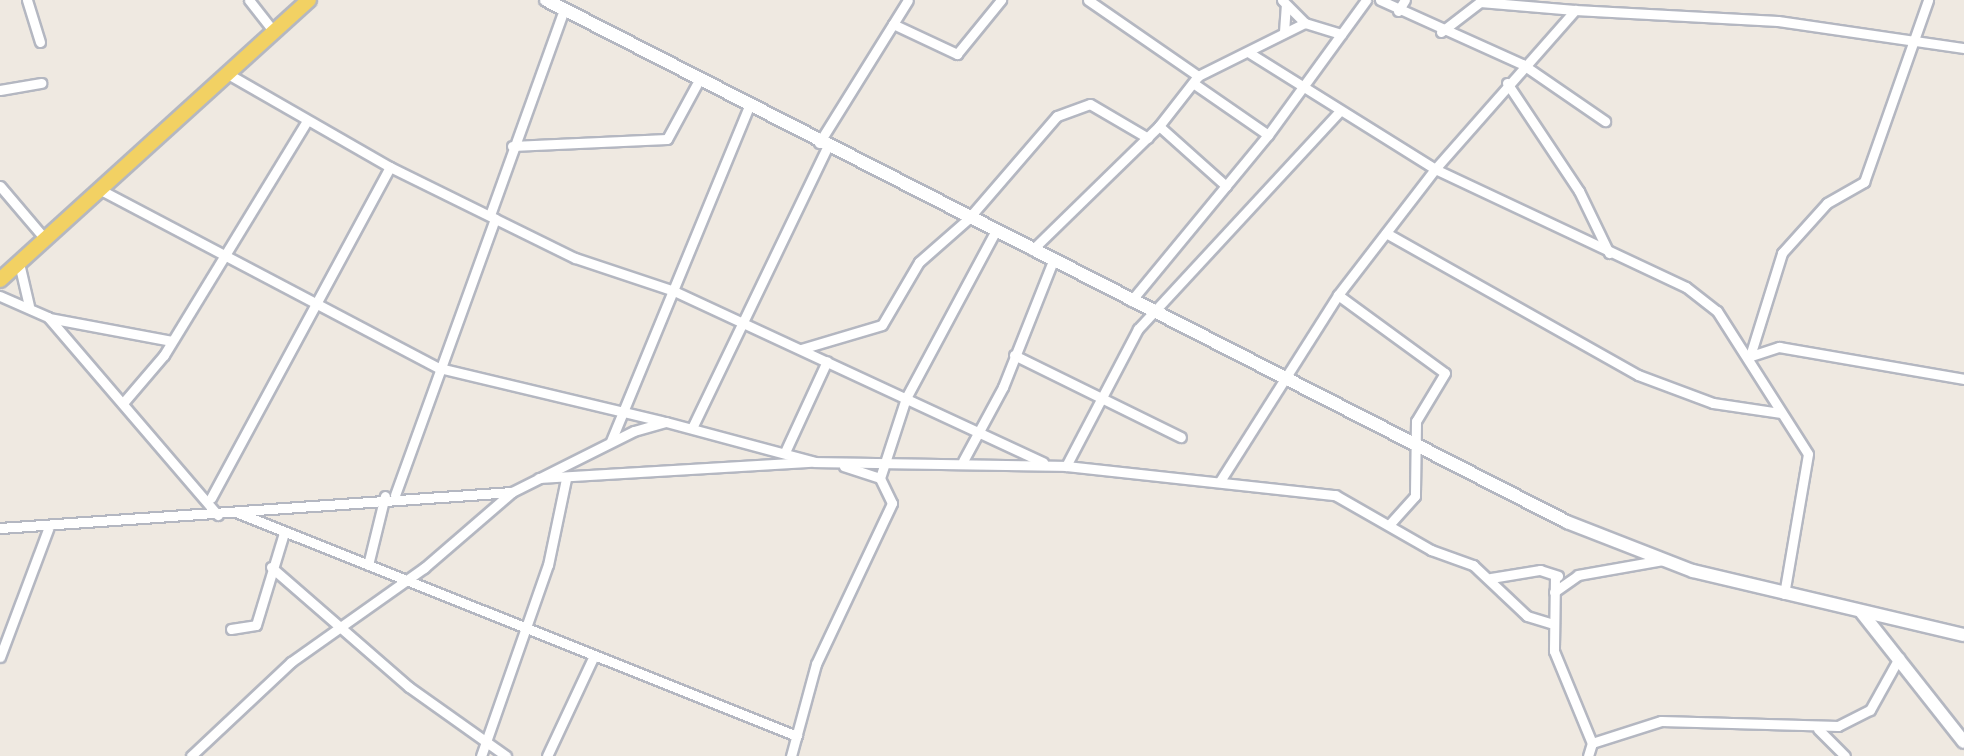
<!DOCTYPE html>
<html>
<head>
<meta charset="utf-8">
<style>
	body { margin:0 }
	#map { position:relative; width:1964px; height:756px; overflow:hidden; background:#efe9e1; font-family:Figtree,sans-serif }
	div>[style] { position:absolute }
	[style*='--x'] { left:calc(var(--x)*1px); top:calc(var(--y)*1px); width:calc(var(--w)*1px); rotate:calc(var(--a)*1deg) }
	.roads { filter:drop-shadow(2px 0 #b4b7c1) drop-shadow(-2px 0 #b4b7c1) drop-shadow(0 2px #b4b7c1) drop-shadow(0 -2px #b4b7c1) }
	.street>* { height:9px; margin:-4.5px; padding:0 4.5px; transform-origin:4.5px; border-radius:4.5px; background:#fff }
	.secondary>* { height:12px; margin:-6px; padding:0 6px; transform-origin:6px; border-radius:6px; background:#fff }
	.primary>* { height:14px; margin:-7px; padding:0 7px; transform-origin:7px; border-radius:7px; background:#f2d163 }
	span { translate:-50% -50%; white-space:nowrap; text-align:center; line-height:1.15; -webkit-text-stroke:6px #fff; paint-order:stroke }
</style>
</head>
<body>
<div id="map">
	<div class="roads">
		<div class="street">
			<div style="--x:27;--y:0;--w:44;--a:72.8"></div>
			<div style="--x:249;--y:0;--w:41;--a:52"></div>
			<div style="--x:1088;--y:0;--w:134;--a:34.6"></div>
			<div style="--x:1282;--y:0;--w:33;--a:45"></div>
			<div style="--x:1380;--y:0;--w:156;--a:24.3"></div>
			<div style="--x:1522;--y:64;--w:101;--a:34.5"></div>
			<div style="--x:1398;--y:11;--w:13;--a:-58"></div>
			<div style="--x:893;--y:24;--w:71;--a:25.1"></div>
			<div style="--x:957;--y:54;--w:70;--a:-50.8"></div>
			<div style="--x:1284;--y:32;--w:26;--a:-86"></div>
			<div style="--x:1441;--y:32;--w:49;--a:-37.6"></div>
			<div style="--x:1480;--y:2;--w:95;--a:4.8"></div>
			<div style="--x:1248;--y:52;--w:221;--a:32"></div>
			<div style="--x:1435;--y:169;--w:277;--a:25.2"></div>
			<div style="--x:1686;--y:287;--w:39;--a:38"></div>
			<div style="--x:1717;--y:311;--w:169;--a:57.5"></div>
			<div style="--x:1808;--y:454;--w:142;--a:99.7"></div>
			<div style="--x:228;--y:74;--w:187;--a:29.9"></div>
			<div style="--x:390;--y:167;--w:206;--a:26.2"></div>
			<div style="--x:575;--y:258;--w:104;--a:18.4"></div>
			<div style="--x:674;--y:291;--w:407;--a:24.9"></div>
			<div style="--x:1193;--y:83;--w:91;--a:34.7"></div>
			<div style="--x:1507;--y:83;--w:130;--a:56.3"></div>
			<div style="--x:1579;--y:191;--w:69;--a:64.2"></div>
			<div style="--x:0;--y:90;--w:42;--a:-9.7"></div>
			<div style="--x:1159;--y:126;--w:90;--a:41.8"></div>
			<div style="--x:819;--y:143;--w:168;--a:-58.1"></div>
			<div style="--x:512;--y:146;--w:155;--a:-2.6"></div>
			<div style="--x:667;--y:139;--w:67;--a:-61.5"></div>
			<div style="--x:0;--y:186;--w:71;--a:49.6"></div>
			<div style="--x:101;--y:190;--w:382;--a:27.8"></div>
			<div style="--x:439;--y:368;--w:229;--a:13.4"></div>
			<div style="--x:490;--y:215;--w:219;--a:-70.2"></div>
			<div style="--x:1386;--y:233;--w:289;--a:29.4"></div>
			<div style="--x:1638;--y:375;--w:80;--a:20.5"></div>
			<div style="--x:1713;--y:403;--w:69;--a:8.4"></div>
			<div style="--x:1032;--y:250;--w:177;--a:-44.3"></div>
			<div style="--x:1159;--y:126;--w:63;--a:-52"></div>
			<div style="--x:1198;--y:76;--w:119;--a:-26.4"></div>
			<div style="--x:1305;--y:23;--w:38;--a:17"></div>
			<div style="--x:19;--y:263;--w:44;--a:76.9"></div>
			<div style="--x:1338;--y:295;--w:132;--a:36.1"></div>
			<div style="--x:1445;--y:373;--w:56;--a:121.1"></div>
			<div style="--x:1416;--y:421;--w:75;--a:90.8"></div>
			<div style="--x:1415;--y:496;--w:38;--a:132"></div>
			<div style="--x:0;--y:296;--w:52;--a:23.6"></div>
			<div style="--x:48;--y:317;--w:261;--a:49.4"></div>
			<div style="--x:1131;--y:301;--w:215;--a:-50.5"></div>
			<div style="--x:1268;--y:135;--w:167;--a:-54"></div>
			<div style="--x:49;--y:318;--w:125;--a:10.6"></div>
			<div style="--x:801;--y:349;--w:84;--a:-16.5"></div>
			<div style="--x:882;--y:325;--w:73;--a:-59.6"></div>
			<div style="--x:919;--y:262;--w:65;--a:-41.3"></div>
			<div style="--x:968;--y:219;--w:136;--a:-49.2"></div>
			<div style="--x:1057;--y:116;--w:35;--a:-20"></div>
			<div style="--x:1090;--y:104;--w:67;--a:30.4"></div>
			<div style="--x:1014;--y:355;--w:186;--a:26.2"></div>
			<div style="--x:1750;--y:356;--w:108;--a:-72.7"></div>
			<div style="--x:1782;--y:253;--w:67;--a:-48"></div>
			<div style="--x:1827;--y:203;--w:43;--a:-29.6"></div>
			<div style="--x:1864;--y:182;--w:193;--a:-70.6"></div>
			<div style="--x:1748;--y:357;--w:33;--a:-18"></div>
			<div style="--x:1779;--y:347;--w:188;--a:9.8"></div>
			<div style="--x:123;--y:403;--w:63;--a:-49.5"></div>
			<div style="--x:164;--y:355;--w:274;--a:-58.6"></div>
			<div style="--x:692;--y:428;--w:311;--a:-64.3"></div>
			<div style="--x:611;--y:441;--w:361;--a:-67.6"></div>
			<div style="--x:785;--y:452;--w:100;--a:-65.2"></div>
			<div style="--x:963;--y:461;--w:84;--a:-61.6"></div>
			<div style="--x:1003;--y:387;--w:136;--a:-68.4"></div>
			<div style="--x:1066;--y:466;--w:271;--a:6.2"></div>
			<div style="--x:1335;--y:495;--w:111;--a:29.8"></div>
			<div style="--x:1431;--y:550;--w:45;--a:19.7"></div>
			<div style="--x:1473;--y:565;--w:74;--a:43.4"></div>
			<div style="--x:1527;--y:616;--w:24;--a:17"></div>
			<div style="--x:539;--y:478;--w:273;--a:-3.4"></div>
			<div style="--x:880;--y:478;--w:84;--a:-72"></div>
			<div style="--x:906;--y:398;--w:188;--a:-61.8"></div>
			<div style="--x:1220;--y:481;--w:220;--a:-57.6"></div>
			<div style="--x:1338;--y:295;--w:159;--a:-52.4"></div>
			<div style="--x:1435;--y:169;--w:212;--a:-48.6"></div>
			<div style="--x:1575;--y:10;--w:203;--a:3.1"></div>
			<div style="--x:1778;--y:21;--w:188;--a:8.3"></div>
			<div style="--x:395;--y:495;--w:294;--a:-70.1"></div>
			<div style="--x:211;--y:498;--w:376;--a:-61.6"></div>
			<div style="--x:236;--y:512;--w:604;--a:21.77"></div>
			<div style="--x:0;--y:528;--w:513;--a:-4.02"></div>
			<div style="--x:368;--y:565;--w:71;--a:-76.2"></div>
			<div style="--x:271;--y:567;--w:183;--a:41"></div>
			<div style="--x:409;--y:687;--w:119;--a:35.4"></div>
			<div style="--x:1555;--y:576;--w:75;--a:90.8"></div>
			<div style="--x:1554;--y:651;--w:100;--a:67.6"></div>
			<div style="--x:1491;--y:578;--w:50;--a:-9.3"></div>
			<div style="--x:1540;--y:570;--w:19;--a:18"></div>
			<div style="--x:1554;--y:592;--w:29;--a:-35"></div>
			<div style="--x:1578;--y:575;--w:86;--a:-10"></div>
			<div style="--x:231;--y:629;--w:25;--a:-9"></div>
			<div style="--x:256;--y:625;--w:93;--a:-73.1"></div>
			<div style="--x:0;--y:657;--w:137;--a:-69.4"></div>
			<div style="--x:1818;--y:729;--w:38;--a:45"></div>
			<div style="--x:191;--y:756;--w:137;--a:-43.2"></div>
			<div style="--x:291;--y:662;--w:163;--a:-35.3"></div>
			<div style="--x:424;--y:568;--w:116;--a:-40.8"></div>
			<div style="--x:512;--y:492;--w:136;--a:-26.6"></div>
			<div style="--x:634;--y:431;--w:33;--a:-16"></div>
			<div style="--x:666;--y:422;--w:154;--a:15"></div>
			<div style="--x:815;--y:462;--w:251;--a:0.9"></div>
			<div style="--x:1066;--y:466;--w:155;--a:-62.3"></div>
			<div style="--x:1138;--y:329;--w:296;--a:-47.2"></div>
			<div style="--x:481;--y:756;--w:202;--a:-70.7"></div>
			<div style="--x:548;--y:565;--w:88;--a:-78.2"></div>
			<div style="--x:547;--y:756;--w:108;--a:-64.9"></div>
			<div style="--x:791;--y:756;--w:95;--a:-74.8"></div>
			<div style="--x:816;--y:664;--w:178;--a:-64.7"></div>
			<div style="--x:892;--y:503;--w:28;--a:-116"></div>
			<div style="--x:880;--y:478;--w:38;--a:-162"></div>
			<div style="--x:1588;--y:756;--w:14;--a:-73"></div>
			<div style="--x:1592;--y:743;--w:72;--a:-17.7"></div>
			<div style="--x:1661;--y:721;--w:177;--a:1.6"></div>
			<div style="--x:1838;--y:726;--w:36;--a:-27"></div>
			<div style="--x:1870;--y:710;--w:60;--a:-60.9"></div>
		</div>
		<div class="secondary">
			<div style="--x:546;--y:0;--w:1147;--a:27.08"></div>
			<div style="--x:1567;--y:522;--w:135;--a:21.3"></div>
			<div style="--x:1693;--y:571;--w:278;--a:13.3"></div>
			<div style="--x:1862;--y:613;--w:164;--a:51.7"></div>
		</div>
		<div class="primary">
			<div style="--x:0;--y:280;--w:417;--a:-42.2"></div>
		</div>
	</div>
</div>
</body>
</html>
